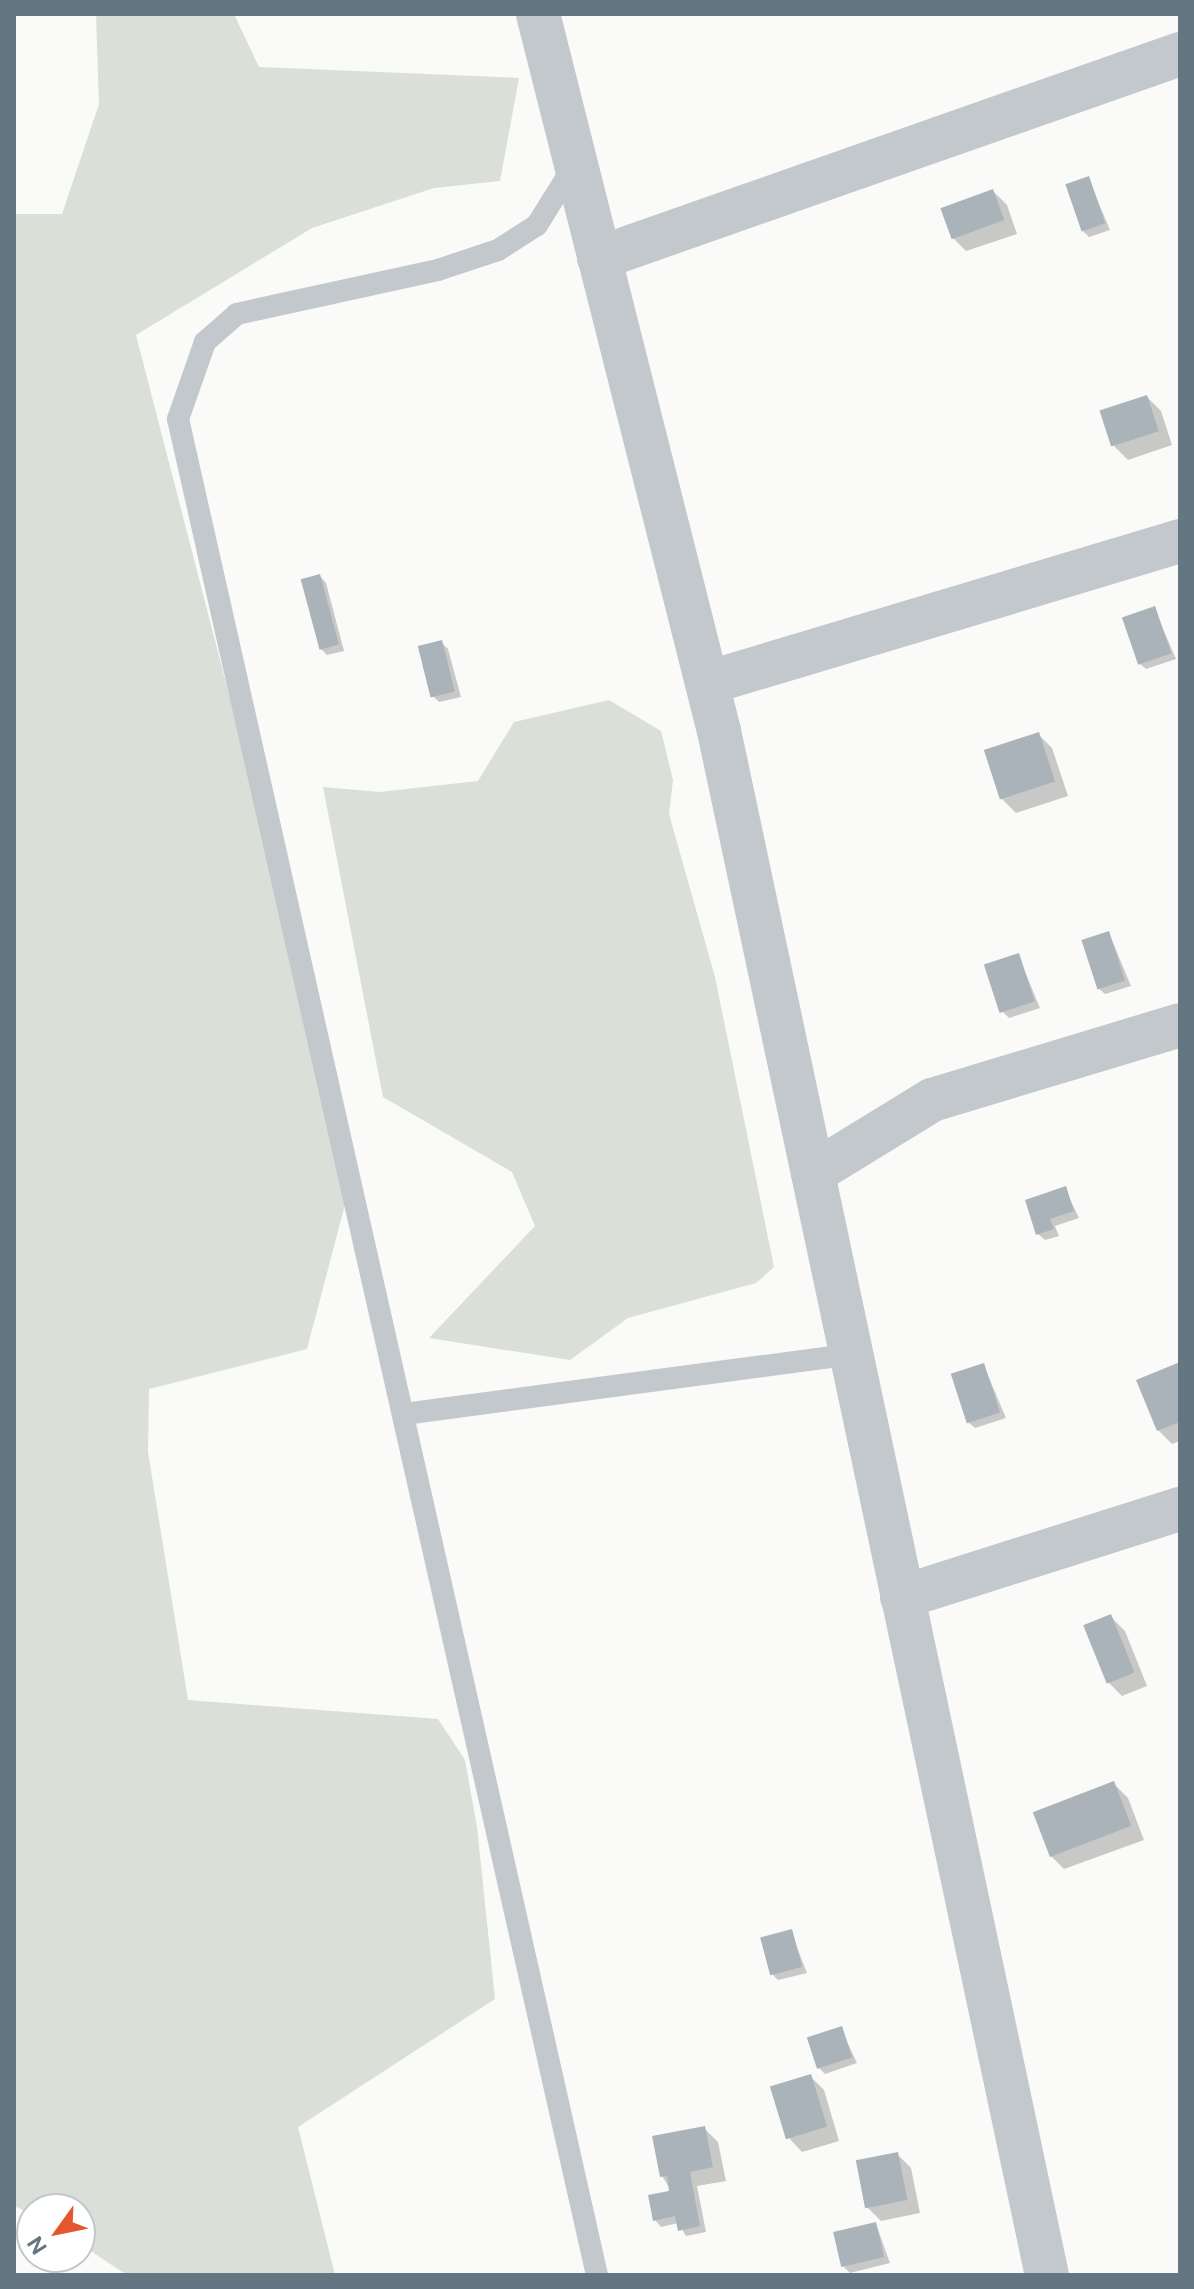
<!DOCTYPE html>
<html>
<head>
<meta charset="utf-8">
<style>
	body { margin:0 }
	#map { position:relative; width:1194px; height:2289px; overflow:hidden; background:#fafaf8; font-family:"DM Sans",sans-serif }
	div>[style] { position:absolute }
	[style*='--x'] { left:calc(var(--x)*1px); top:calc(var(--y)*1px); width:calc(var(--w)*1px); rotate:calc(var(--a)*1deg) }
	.green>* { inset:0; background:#dadfd7 }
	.shadow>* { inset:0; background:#0003 }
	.building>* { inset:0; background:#aab3b9; transform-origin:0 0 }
	.lane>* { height:22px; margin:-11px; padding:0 11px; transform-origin:11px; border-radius:11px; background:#c3c8cc }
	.street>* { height:44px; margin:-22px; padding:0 22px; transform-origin:22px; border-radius:22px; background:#c3c8cc }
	span { translate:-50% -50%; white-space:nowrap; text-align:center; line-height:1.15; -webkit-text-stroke:8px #fff; paint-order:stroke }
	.frame { position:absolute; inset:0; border:16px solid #657683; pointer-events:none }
	.north { position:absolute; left:16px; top:2193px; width:80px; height:80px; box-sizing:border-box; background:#fff; border:2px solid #c1c8cd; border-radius:50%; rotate:237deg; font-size:22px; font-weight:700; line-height:32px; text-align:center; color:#657683 }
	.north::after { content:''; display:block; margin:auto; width:28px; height:36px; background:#e4572e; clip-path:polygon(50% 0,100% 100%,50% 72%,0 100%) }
</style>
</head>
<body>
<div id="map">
	<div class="green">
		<div style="clip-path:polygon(96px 14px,234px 14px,259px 67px,519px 78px,500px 181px,434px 188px,312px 228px,136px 335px,353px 1174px,307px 1349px,149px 1389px,148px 1452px,188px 1700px,438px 1719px,465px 1760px,477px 1827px,495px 1999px,298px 2127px,335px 2275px,127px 2275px,80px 2244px,80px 2209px,32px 2209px,32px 2214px,14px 2206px,14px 214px,62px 214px,99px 104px)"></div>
		<div style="clip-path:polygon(609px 700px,661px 731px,673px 780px,669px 814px,715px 977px,774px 1267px,756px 1283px,628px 1318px,570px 1360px,429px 1338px,535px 1226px,512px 1172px,383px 1097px,323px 787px,380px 792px,478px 781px,514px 722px)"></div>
	</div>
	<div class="shadow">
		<div style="clip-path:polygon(1088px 178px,1110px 230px,1089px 237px,1082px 230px)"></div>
		<div style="clip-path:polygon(993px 191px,1007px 205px,1017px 234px,966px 251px,952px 237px)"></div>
		<div style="clip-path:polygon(1147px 397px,1161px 411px,1172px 445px,1128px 460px,1114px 446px)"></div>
		<div style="clip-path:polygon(320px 576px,326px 583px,344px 651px,327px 655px,321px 649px)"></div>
		<div style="clip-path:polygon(1154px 608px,1176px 659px,1146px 669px,1139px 663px)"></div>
		<div style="clip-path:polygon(441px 642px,448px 649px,461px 697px,439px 702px,433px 696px)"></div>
		<div style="clip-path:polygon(1038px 734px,1052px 748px,1068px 796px,1016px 813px,1002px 799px)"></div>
		<div style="clip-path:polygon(1109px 933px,1131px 986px,1105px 994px,1098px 988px)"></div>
		<div style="clip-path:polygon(1018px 955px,1040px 1008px,1009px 1018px,1002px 1011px)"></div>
		<div style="clip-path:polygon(1065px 1189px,1079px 1218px,1055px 1226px,1059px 1236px,1045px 1240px,1038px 1234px)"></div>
		<div style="clip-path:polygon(1180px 1364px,1180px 1441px,1172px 1444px,1158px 1430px)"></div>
		<div style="clip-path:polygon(984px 1366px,1006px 1418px,975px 1428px,968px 1422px)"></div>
		<div style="clip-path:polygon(1111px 1617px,1125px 1631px,1147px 1686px,1122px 1696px,1108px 1682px)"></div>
		<div style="clip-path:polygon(1114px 1784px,1128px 1798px,1144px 1840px,1064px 1869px,1050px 1855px)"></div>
		<div style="clip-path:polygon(791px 1932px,807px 1973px,778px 1980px,771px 1973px)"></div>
		<div style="clip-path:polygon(841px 2029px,857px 2063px,825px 2074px,819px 2068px)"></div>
		<div style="clip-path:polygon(810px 2076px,824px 2090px,839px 2141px,802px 2152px,788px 2137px)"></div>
		<div style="clip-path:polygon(704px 2128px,718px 2142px,726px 2181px,697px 2186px,706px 2232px,686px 2236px,678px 2223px,661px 2227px,655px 2220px,672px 2192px,662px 2176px)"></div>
		<div style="clip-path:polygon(897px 2154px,911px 2168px,920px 2213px,881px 2221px,867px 2207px)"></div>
		<div style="clip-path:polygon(876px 2224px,890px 2263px,850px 2273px,843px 2266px)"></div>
	</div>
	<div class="building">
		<div style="left:1089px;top:176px;width:50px;height:25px;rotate:71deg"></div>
		<div style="left:993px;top:189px;width:33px;height:56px;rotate:70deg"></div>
		<div style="left:1147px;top:395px;width:38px;height:50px;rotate:72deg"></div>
		<div style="left:320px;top:574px;width:73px;height:20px;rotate:75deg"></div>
		<div style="left:1155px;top:606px;width:50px;height:35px;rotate:71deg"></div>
		<div style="left:442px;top:640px;width:53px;height:25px;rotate:76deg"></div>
		<div style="left:1039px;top:732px;width:52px;height:58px;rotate:72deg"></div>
		<div style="left:1109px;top:931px;width:52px;height:29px;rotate:72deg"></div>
		<div style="left:1019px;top:953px;width:51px;height:37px;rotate:72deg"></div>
		<div style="clip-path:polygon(1066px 1186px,1074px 1211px,1050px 1219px,1054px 1229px,1036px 1235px,1025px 1200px)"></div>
		<div style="clip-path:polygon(1180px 1362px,1180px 1422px,1157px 1431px,1136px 1380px)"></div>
		<div style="left:984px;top:1363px;width:52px;height:35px;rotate:72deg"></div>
		<div style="left:1111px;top:1614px;width:63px;height:30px;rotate:68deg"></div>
		<div style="left:1114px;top:1781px;width:48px;height:87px;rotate:69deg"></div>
		<div style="left:792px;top:1929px;width:39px;height:33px;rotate:75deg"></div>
		<div style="left:842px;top:2026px;width:33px;height:37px;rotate:72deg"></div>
		<div style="left:811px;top:2074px;width:55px;height:43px;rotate:73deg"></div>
		<div style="clip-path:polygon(705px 2126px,713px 2167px,690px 2172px,700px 2226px,678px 2231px,675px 2216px,653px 2221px,648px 2195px,669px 2191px,667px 2176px,660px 2177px,652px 2136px)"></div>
		<div style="left:898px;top:2152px;width:49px;height:43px;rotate:79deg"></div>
		<div style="left:876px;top:2222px;width:36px;height:44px;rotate:77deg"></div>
	</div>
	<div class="lane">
		<div style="--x:575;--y:164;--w:72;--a:121.9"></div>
		<div style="--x:537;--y:225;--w:46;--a:147.3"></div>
		<div style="--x:498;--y:250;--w:63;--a:161.6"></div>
		<div style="--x:438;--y:270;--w:206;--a:167.7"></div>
		<div style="--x:237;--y:314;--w:43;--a:138.8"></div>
		<div style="--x:205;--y:342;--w:82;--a:109.3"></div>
		<div style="--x:178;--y:419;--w:1903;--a:77.28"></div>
		<div style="--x:404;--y:1414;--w:451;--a:-7.6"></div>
	</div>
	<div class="street">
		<div style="--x:538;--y:14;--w:739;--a:75.83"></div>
		<div style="--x:719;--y:731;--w:1578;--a:78.01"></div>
		<div style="--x:599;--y:258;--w:616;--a:-19.35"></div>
		<div style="--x:707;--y:683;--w:494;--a:-16.7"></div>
		<div style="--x:813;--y:1173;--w:140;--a:-31.5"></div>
		<div style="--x:932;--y:1100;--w:259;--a:-16.8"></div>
		<div style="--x:902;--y:1597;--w:292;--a:-17.6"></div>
	</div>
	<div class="frame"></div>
	<div class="north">N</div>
</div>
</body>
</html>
